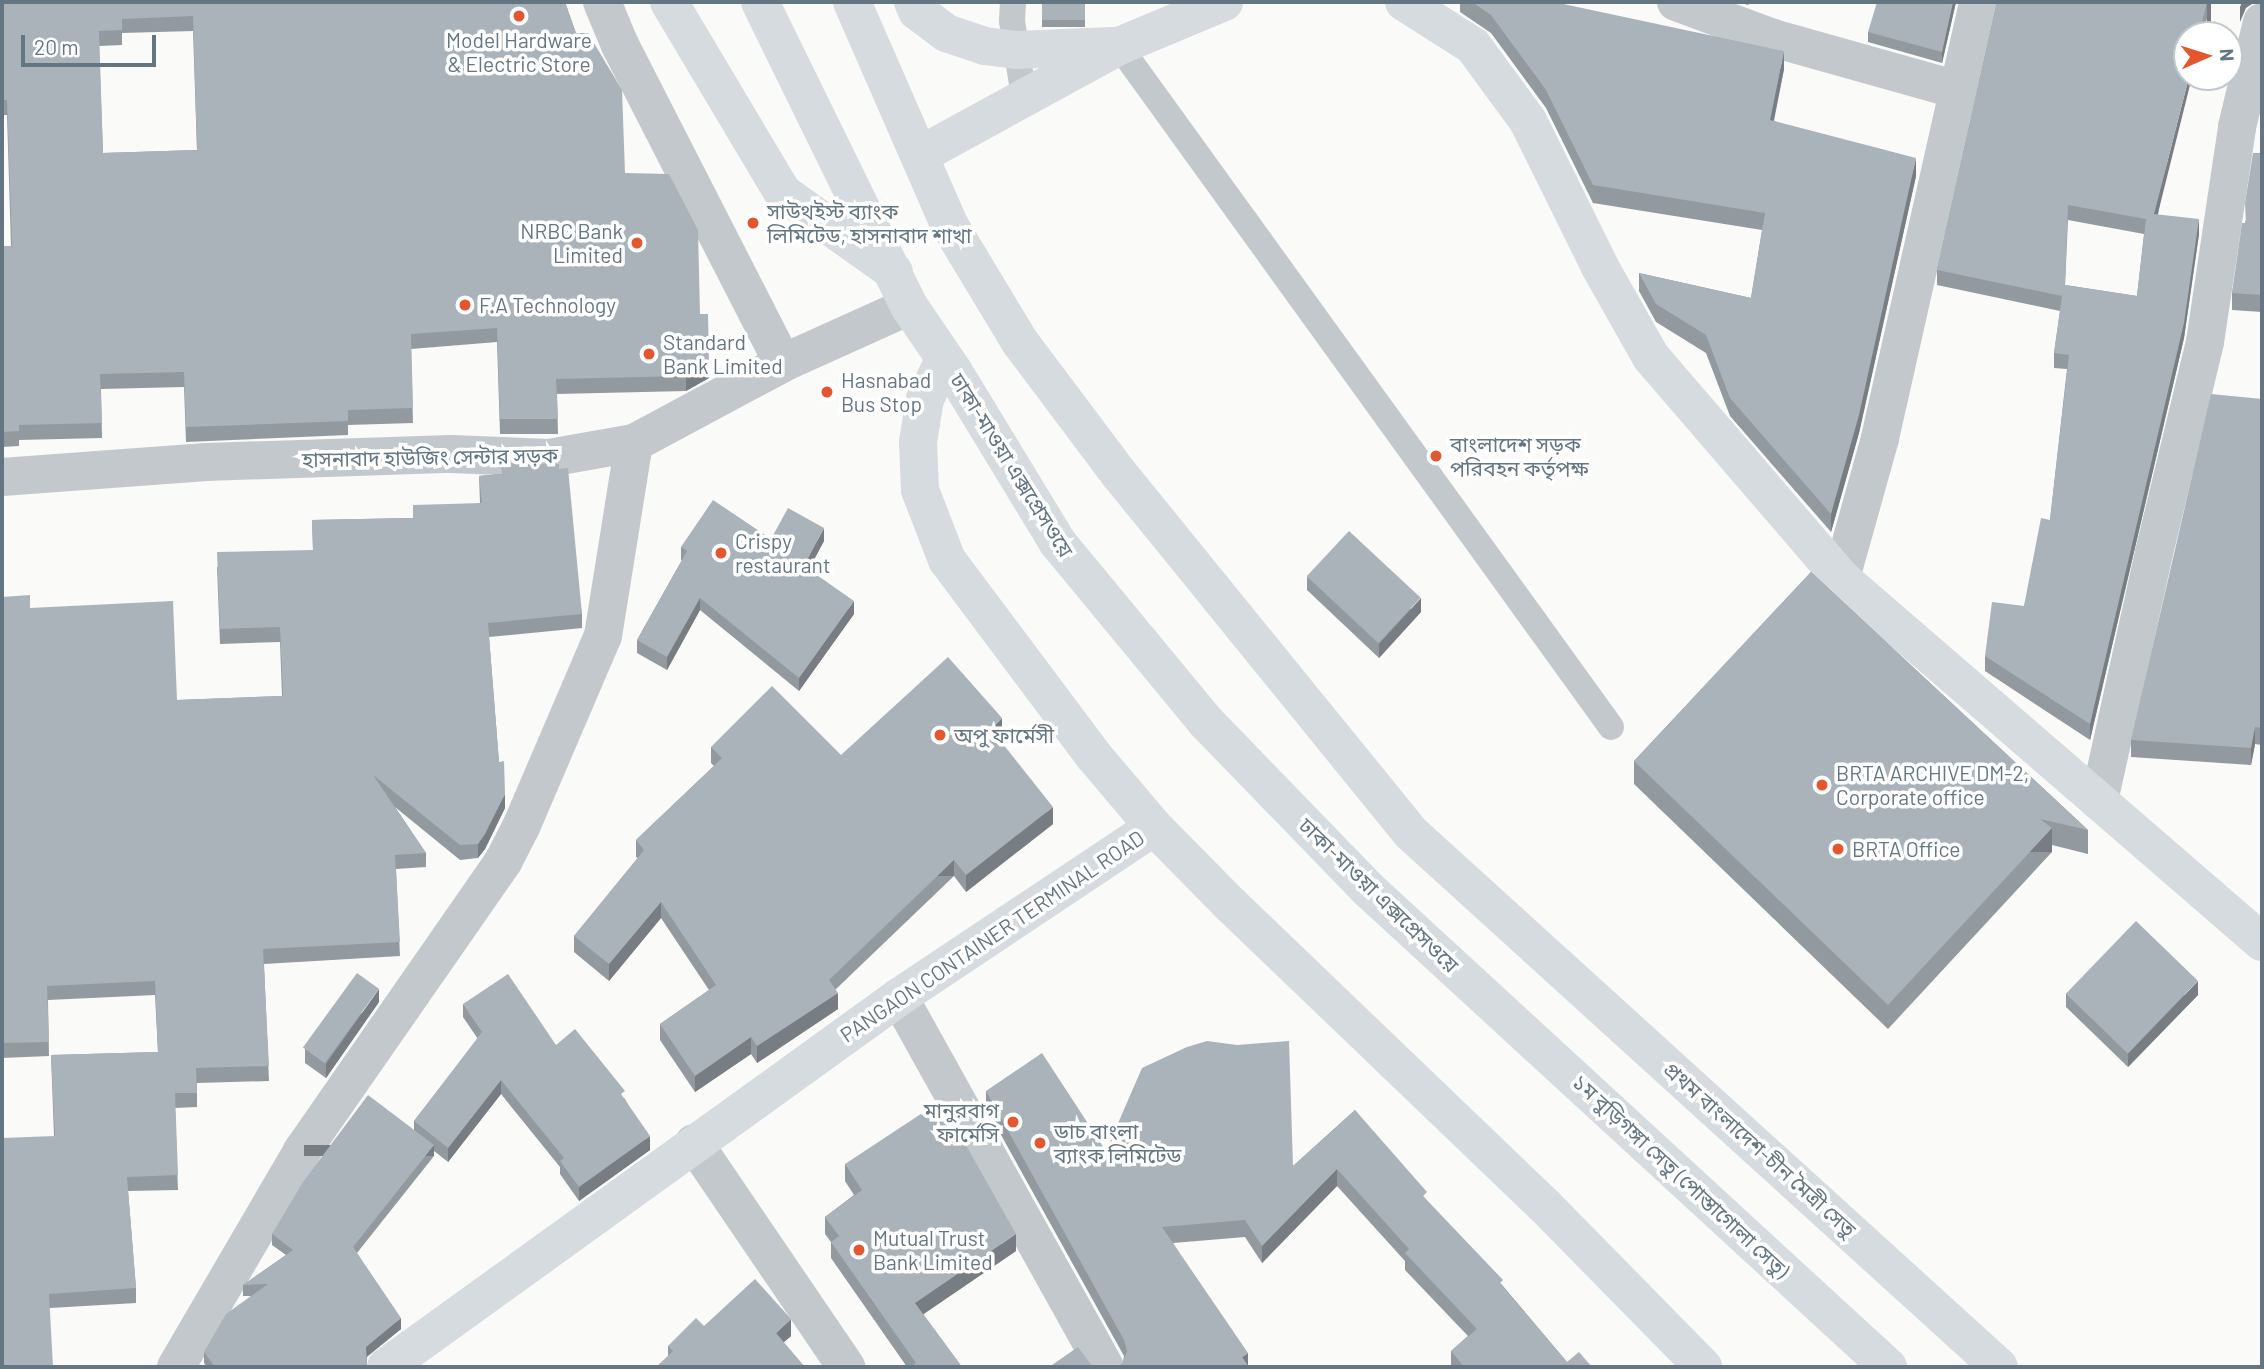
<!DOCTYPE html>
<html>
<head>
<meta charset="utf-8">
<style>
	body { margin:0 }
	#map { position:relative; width:2264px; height:1369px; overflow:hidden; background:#fafaf8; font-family:Barlow,"Noto Sans Bengali",sans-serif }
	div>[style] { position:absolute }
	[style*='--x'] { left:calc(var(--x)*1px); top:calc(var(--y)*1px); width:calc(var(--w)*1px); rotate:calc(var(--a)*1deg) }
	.lane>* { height:26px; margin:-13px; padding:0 13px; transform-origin:13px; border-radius:13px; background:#c3c8cc }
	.street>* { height:38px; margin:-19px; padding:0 19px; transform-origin:19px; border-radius:19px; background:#c3c8cc }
	.secondary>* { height:38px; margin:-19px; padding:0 19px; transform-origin:19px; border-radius:19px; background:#d6dbdf }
	.highway>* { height:38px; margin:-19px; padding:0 19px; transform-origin:19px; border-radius:19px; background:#d6dbdf }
	.wall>* { inset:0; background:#929a9f; transform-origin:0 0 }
	.shaded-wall>* { inset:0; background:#777d82; transform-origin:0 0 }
	.building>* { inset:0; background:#aab3b9; transform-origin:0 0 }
	.dots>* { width:19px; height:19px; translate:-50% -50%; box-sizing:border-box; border:4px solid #fff; border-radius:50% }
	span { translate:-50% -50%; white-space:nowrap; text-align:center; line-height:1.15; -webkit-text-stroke:7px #fff; paint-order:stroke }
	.poi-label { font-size:21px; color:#657683 }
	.left { translate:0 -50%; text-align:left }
	.right { translate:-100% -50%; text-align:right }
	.street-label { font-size:21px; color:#657683 }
	.frame { position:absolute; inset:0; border:4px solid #657683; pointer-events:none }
	.north { position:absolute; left:2173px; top:21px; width:70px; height:70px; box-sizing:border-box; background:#fff; border:2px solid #c1c8cd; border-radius:50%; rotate:87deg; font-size:19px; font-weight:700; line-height:28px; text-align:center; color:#657683 }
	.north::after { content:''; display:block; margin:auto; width:24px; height:32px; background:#e4572e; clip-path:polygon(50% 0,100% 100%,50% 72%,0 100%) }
	.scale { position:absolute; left:21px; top:35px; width:135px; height:32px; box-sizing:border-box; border:4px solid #657683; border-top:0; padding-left:9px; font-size:21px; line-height:24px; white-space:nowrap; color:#657683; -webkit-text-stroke:5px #fff; paint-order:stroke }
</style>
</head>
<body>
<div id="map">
	<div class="lane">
		<div style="--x:1013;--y:2;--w:19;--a:93"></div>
		<div style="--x:1012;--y:21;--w:77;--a:81"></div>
		<div style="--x:1119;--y:46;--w:840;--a:54.15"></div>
	</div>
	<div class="street">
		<div style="--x:602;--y:2;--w:47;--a:67.3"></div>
		<div style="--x:620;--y:45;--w:357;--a:62.9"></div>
		<div style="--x:1676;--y:2;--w:103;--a:20.4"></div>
		<div style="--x:1773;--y:38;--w:192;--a:15.7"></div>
		<div style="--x:2;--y:477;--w:205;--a:-4.2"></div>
		<div style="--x:206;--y:462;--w:245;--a:-1.9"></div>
		<div style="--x:451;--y:454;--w:98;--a:2.3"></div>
		<div style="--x:549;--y:458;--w:86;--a:-10"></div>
		<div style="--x:634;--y:443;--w:169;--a:-28.2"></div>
		<div style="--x:783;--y:363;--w:138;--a:-24.3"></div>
		<div style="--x:1841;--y:578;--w:145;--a:-74.4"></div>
		<div style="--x:1880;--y:438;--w:447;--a:-77.3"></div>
		<div style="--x:2099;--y:801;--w:254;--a:-77.5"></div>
		<div style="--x:2154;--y:553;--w:217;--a:-76.4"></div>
		<div style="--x:2205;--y:342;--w:217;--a:-81.5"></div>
		<div style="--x:2237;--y:127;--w:108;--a:-76.6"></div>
		<div style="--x:899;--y:997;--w:423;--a:60.9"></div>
		<div style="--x:694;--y:1143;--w:271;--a:55.8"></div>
		<div style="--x:176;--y:1367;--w:250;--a:-59.7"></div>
		<div style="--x:302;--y:1151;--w:354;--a:-55.2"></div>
		<div style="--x:504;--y:860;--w:37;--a:-63"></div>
		<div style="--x:521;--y:827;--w:208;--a:-66.8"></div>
		<div style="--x:603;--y:636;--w:195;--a:-80.9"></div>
	</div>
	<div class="secondary">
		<div style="--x:669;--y:2;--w:222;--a:59.2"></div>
		<div style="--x:783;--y:193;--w:136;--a:35.4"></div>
		<div style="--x:913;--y:2;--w:10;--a:66"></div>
		<div style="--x:917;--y:11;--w:36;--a:37"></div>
		<div style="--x:946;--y:33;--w:41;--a:18.4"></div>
		<div style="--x:985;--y:46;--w:31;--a:7"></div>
		<div style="--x:1016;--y:50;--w:96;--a:-2.4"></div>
		<div style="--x:1404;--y:2;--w:82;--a:32.5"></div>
		<div style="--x:1473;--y:46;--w:93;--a:53.7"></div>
		<div style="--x:1528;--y:121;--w:163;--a:63.7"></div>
		<div style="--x:1600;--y:267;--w:103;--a:60.5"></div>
		<div style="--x:1651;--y:357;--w:291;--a:49.3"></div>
		<div style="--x:1841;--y:578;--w:557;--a:40.85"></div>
		<div style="--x:920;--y:155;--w:227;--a:-28.7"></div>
		<div style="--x:1119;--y:46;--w:114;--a:-22.7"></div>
		<div style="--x:1154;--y:827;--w:110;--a:45.4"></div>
		<div style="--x:1231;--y:905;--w:435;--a:43.8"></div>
		<div style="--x:1545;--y:1206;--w:226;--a:45.5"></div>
	</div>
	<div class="highway">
		<div style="--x:760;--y:2;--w:339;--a:63.9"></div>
		<div style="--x:909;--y:306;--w:80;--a:55.7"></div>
		<div style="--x:954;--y:372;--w:200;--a:58.7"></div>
		<div style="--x:1058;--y:543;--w:234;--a:50.4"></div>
		<div style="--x:1207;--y:723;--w:233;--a:45.9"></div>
		<div style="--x:1369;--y:890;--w:705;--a:42.59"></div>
		<div style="--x:852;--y:2;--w:244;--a:66.4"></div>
		<div style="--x:950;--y:226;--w:135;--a:58.9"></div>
		<div style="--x:1020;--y:342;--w:166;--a:53.1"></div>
		<div style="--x:1120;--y:475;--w:461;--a:50.9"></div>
		<div style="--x:1411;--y:833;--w:794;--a:42.24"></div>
		<div style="--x:386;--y:1367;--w:633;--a:-35.8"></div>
		<div style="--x:899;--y:997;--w:306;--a:-33.7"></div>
		<div style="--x:1154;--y:827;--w:94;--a:-130.3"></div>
		<div style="--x:1093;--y:755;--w:244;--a:-126.8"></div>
		<div style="--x:947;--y:560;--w:75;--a:-111.1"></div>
		<div style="--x:920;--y:490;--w:48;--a:-92.4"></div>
		<div style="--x:918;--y:442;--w:44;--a:-80.8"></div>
		<div style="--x:925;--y:399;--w:43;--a:-64"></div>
	</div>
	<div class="wall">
		<div style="clip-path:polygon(evenodd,2px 2px,565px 2px,625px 173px,700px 314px,709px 378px,686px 391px,557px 394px,558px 434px,500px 434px,497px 342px,411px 349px,413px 423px,348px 425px,348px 435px,186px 442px,184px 387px,101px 389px,102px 438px,19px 440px,19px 446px,2px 447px,2px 246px,11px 246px,7px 115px,2px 115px,2px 2px,193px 31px,197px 150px,103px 153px,99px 46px,122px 45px,122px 33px,193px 31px)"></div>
		<div style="left:1042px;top:2px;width:43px;height:25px"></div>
		<div style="clip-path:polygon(1460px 2px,1554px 2px,1784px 69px,1774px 121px,1916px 176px,1859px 433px,1831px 532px,1730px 416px,1706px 353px,1656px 322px,1639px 291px,1639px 273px,1751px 298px,1762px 230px,1593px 203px,1546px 108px,1491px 33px,1460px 12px)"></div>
		<div style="clip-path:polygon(1738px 2px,1750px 2px,1748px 5px)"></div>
		<div style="clip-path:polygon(1956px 2px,1942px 63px,1868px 42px,1868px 32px)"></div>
		<div style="clip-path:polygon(evenodd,1997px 2px,2211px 2px,2203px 35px,2187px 35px,2158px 215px,2199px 234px,2184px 338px,2090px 740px,1985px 671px,1985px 656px,2024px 606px,2050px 520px,2067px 369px,2054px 368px,2054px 353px,2060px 311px,1937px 285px,1937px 270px,1997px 2px,2068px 220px,2144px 234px,2137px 296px,2065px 285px,2068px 220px)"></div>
		<div style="clip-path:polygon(2262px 153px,2262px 312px,2232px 310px,2232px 293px,2245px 223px)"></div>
		<div style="clip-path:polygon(2262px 399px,2262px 745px,2255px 744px,2251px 765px,2131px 757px,2131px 740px)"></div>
		<div style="clip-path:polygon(559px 469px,582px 614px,582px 628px,489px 637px,499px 762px,505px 808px,485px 849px,478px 858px,460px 860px,395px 807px,426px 853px,426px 867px,396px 869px,400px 956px,264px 964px,269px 1081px,197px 1083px,197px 1107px,175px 1108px,178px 1190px,128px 1191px,136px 1288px,136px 1303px,50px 1308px,2px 1367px,54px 1136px,51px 1055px,158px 1052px,155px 995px,48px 1000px,49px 1056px,2px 1058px,2px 597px,30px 608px,177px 700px,282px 696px,280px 642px,220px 644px,217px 567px,313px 550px,312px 520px,413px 518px,480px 503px,479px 476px)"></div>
		<div style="clip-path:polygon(771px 539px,824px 541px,809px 569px,854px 614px,799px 691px,700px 610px,667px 670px,637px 653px,637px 640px,682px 560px,681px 560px,681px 547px)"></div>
		<div style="clip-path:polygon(1811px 572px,2088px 830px,2088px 854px,2052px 845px,2052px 852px,1888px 1029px,1634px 784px,1634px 761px)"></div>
		<div style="clip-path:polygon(1307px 577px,1421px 612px,1379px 658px,1307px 590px)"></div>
		<div style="clip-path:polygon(1002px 735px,999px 738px,1053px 824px,966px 892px,954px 876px,835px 990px,838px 1009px,757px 1063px,751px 1054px,695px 1092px,660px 1040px,660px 1024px,709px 990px,661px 918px,609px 981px,574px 952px,574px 936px,638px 858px,636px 857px,636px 840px,714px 766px,711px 763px,711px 747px,841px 755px)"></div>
		<div style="clip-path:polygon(2066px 994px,2198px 995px,2128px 1067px,2066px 1007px)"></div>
		<div style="clip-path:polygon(379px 1002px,326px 1078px,305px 1063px,305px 1049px)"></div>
		<div style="clip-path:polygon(463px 1004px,556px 1045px,625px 1099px,650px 1150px,579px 1201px,560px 1174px,560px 1167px,501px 1094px,448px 1162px,434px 1151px,434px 1156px,357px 1253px,401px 1329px,367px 1357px,367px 1367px,207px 1367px,204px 1363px,204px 1352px,251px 1296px,243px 1296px,243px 1285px,286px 1255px,272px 1245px,272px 1234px,414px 1130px,414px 1121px,478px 1039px,463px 1017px)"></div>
		<div style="clip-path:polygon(986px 1091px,1106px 1151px,1293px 1166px,1355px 1110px,1427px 1201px,1503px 1286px,1567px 1362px,1592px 1367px,1451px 1367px,1451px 1351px,1468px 1336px,1405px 1270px,1405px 1261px,1337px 1186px,1262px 1263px,1245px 1237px,1173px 1243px,1248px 1366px,1123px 1362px,1124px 1356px,986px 1108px)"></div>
		<div style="clip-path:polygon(845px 1164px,1016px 1251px,923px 1314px,962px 1367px,907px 1367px,831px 1258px,831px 1242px,825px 1234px,825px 1217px,854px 1195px,845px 1181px)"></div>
		<div style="clip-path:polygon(704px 1326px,791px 1336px,784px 1342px,668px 1356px,668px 1346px)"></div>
	</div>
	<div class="shaded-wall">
		<div style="clip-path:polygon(1953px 2px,1956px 2px,1942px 63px,1942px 52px)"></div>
		<div style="left:2207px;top:2px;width:4px;height:34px"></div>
		<div style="clip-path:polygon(2242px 2px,2255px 2px,2246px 8px,2240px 22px,2240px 7px)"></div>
		<div style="clip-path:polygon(1784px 51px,1784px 69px,1770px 138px,1770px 120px)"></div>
		<div style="clip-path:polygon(2189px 77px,2192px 77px,2154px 229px,2154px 214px)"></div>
		<div style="clip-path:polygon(1916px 158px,1916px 176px,1859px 433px,1831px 532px,1831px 514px)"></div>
		<div style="clip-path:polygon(2199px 219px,2199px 234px,2184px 338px,2090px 740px,2090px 724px)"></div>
		<div style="clip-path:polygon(709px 363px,709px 378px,686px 391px,686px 376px)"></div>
		<div style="clip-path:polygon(824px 528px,824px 541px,804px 578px,804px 566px)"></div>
		<div style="clip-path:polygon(700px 598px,700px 610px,667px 670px,667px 657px)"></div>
		<div style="clip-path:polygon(1421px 598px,1421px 612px,1379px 658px,1379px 644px)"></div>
		<div style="clip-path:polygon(854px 601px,854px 614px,799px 691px,799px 678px)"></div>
		<div style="clip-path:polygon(1002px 718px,1002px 735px,991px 745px,991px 729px)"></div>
		<div style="clip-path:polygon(2255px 727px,2255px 744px,2251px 765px,2251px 748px)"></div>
		<div style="clip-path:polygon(505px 794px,505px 808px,485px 849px,478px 858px,478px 844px)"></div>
		<div style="clip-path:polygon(1053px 807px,1053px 824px,966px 892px,966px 875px)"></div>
		<div style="left:2052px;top:828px;width:24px;height:241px;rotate:90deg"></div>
		<div style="left:954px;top:860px;width:16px;height:173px;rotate:90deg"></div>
		<div style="clip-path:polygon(661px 902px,661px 918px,609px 981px,609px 964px)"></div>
		<div style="clip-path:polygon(2198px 981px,2198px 995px,2128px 1067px,2128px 1054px)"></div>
		<div style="clip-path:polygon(379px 989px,379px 1002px,326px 1078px,326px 1064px)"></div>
		<div style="clip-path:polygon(838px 993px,838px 1009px,757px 1063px,757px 1046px)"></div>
		<div style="clip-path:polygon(751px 1037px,751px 1054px,695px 1092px,695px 1076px)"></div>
		<div style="clip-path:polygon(501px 1080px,501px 1094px,448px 1162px,448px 1148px)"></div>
		<div style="clip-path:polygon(650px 1136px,650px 1150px,579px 1201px,579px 1187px)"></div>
		<div style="left:434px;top:1145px;width:11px;height:130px;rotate:90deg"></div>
		<div style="clip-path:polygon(1337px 1169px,1337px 1186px,1262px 1263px,1262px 1246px)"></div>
		<div style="clip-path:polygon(1016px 1234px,1016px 1251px,915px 1320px,915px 1303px)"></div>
		<div style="clip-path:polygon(401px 1318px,401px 1329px,366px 1357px,366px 1347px)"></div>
		<div style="clip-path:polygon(791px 1319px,791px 1336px,776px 1349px,776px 1333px)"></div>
		<div style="clip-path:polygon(1248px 1353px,1248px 1367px,1242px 1357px)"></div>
	</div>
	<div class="building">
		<div style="clip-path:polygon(evenodd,2px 2px,565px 2px,576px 33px,588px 33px,622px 90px,625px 173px,669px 174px,698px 230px,700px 314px,708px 314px,709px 363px,686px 376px,556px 379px,558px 419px,500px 419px,497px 328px,411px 334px,413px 408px,348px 410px,348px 421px,186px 427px,184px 372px,100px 374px,102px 423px,19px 425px,19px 431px,2px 432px,2px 246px,12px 246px,7px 100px,2px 100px,2px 2px,193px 16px,197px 150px,103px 153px,99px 31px,122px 30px,122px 19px,193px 16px)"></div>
		<div style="left:1042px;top:2px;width:43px;height:18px"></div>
		<div style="clip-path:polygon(1472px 2px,1554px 2px,1784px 51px,1770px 120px,1916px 158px,1859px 415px,1831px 514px,1730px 398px,1706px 335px,1656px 304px,1639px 273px,1751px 298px,1765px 213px,1593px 185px,1546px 90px,1491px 15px)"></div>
		<div style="clip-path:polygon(1877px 2px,1953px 2px,1942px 52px,1868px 32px)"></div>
		<div style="clip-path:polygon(evenodd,1997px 2px,2207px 2px,2199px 35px,2187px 35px,2187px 77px,2189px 77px,2154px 214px,2199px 219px,2184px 323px,2090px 724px,1985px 656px,1992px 602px,2024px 606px,2041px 518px,2050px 520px,2069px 355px,2054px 353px,2062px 296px,1937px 270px,1997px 2px,2068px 205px,2146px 219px,2137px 296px,2065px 285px,2068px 205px)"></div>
		<div style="clip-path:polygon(2253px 153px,2262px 153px,2262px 295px,2232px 293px,2242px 223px,2246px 223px,2245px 203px)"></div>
		<div style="clip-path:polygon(2211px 394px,2262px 399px,2262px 728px,2255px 727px,2251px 748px,2131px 740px)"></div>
		<div style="clip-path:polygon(501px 463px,559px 464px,559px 469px,568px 468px,582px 614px,488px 623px,499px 762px,504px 761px,505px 794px,485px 834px,478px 844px,460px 845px,373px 775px,426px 853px,395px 855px,400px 942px,263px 949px,269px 1066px,196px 1068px,197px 1093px,175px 1093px,178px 1175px,127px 1177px,136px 1288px,49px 1294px,53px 1367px,2px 1367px,2px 1138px,55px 1136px,51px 1055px,158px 1052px,155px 981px,47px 986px,49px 1042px,2px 1043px,2px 597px,30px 595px,30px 608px,173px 601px,177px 700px,283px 696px,280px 627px,220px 629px,217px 552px,313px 550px,312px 520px,413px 518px,413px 505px,482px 503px,479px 476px,502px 474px)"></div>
		<div style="clip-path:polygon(713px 500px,771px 539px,788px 508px,824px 528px,804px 566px,854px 601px,799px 678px,700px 598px,667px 657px,637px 640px,687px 551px,681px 547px)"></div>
		<div style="left:1349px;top:531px;width:98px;height:62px;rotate:43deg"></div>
		<div style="clip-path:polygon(1811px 572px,2088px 830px,2040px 819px,2052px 828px,1888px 1005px,1634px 761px)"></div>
		<div style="clip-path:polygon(948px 657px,1002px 718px,991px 729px,1053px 807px,966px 875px,954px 860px,829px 980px,838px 993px,757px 1046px,751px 1037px,695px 1076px,660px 1024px,716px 985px,661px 902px,609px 964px,574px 936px,644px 850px,636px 840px,722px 758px,711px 747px,772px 686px,841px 755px)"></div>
		<div style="left:2136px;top:921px;width:86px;height:101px;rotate:44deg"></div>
		<div style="left:357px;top:973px;width:27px;height:92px;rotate:36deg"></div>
		<div style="clip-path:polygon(508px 974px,556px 1045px,575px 1029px,625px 1091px,621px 1094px,650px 1136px,579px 1187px,560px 1161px,564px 1158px,501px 1080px,448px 1148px,414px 1121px,482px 1032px,463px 1004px)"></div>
		<div style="clip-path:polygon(1207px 1041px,1237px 1045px,1289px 1041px,1293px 1166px,1355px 1110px,1427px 1192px,1423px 1196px,1503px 1280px,1500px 1283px,1567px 1362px,1579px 1352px,1592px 1367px,1464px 1367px,1451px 1351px,1477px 1329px,1405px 1253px,1409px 1249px,1337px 1169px,1262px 1246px,1245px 1220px,1162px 1227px,1248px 1353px,1242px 1357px,1249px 1367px,1118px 1367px,1123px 1362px,1127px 1351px,1124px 1340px,986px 1091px,1042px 1053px,1106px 1151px,1142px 1068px,1187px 1047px)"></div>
		<div style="clip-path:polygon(368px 1095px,434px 1145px,353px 1247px,401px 1318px,366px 1347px,367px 1366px,364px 1367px,215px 1367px,204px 1352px,226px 1314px,268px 1284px,243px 1285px,293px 1250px,272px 1234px,303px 1182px)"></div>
		<div style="clip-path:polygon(933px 1106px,942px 1120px,949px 1115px,1016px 1234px,915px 1303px,962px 1367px,910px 1367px,916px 1363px,831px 1242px,839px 1236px,825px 1217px,862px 1190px,845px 1164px)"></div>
		<div style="clip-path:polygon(755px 1279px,791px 1319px,776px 1333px,805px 1367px,656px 1367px,673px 1351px,668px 1346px,696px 1318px,704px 1326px)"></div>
		<div style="clip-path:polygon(1078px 1347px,1093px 1367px,1049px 1367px)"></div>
	</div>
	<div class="dots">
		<div style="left:519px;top:16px;background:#e4572e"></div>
		<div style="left:753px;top:223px;background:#e4572e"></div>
		<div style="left:637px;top:243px;background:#e4572e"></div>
		<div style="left:465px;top:305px;background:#e4572e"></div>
		<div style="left:649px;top:354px;background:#e4572e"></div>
		<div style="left:827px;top:392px;background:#e4572e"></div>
		<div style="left:1436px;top:456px;background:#e4572e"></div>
		<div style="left:721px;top:553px;background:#e4572e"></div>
		<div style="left:940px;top:735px;background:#e4572e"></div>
		<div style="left:1822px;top:785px;background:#e4572e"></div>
		<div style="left:1838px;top:849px;background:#e4572e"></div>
		<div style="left:1013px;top:1122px;background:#e4572e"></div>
		<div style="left:1040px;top:1143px;background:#e4572e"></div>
		<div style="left:859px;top:1250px;background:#e4572e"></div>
	</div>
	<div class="poi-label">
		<span style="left:519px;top:52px">Model Hardware<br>&amp; Electric Store</span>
		<span class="left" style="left:767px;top:223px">সাউথইস্ট ব্যাংক<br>লিমিটেড, হাসনাবাদ শাখা</span>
		<span class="right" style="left:623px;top:243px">NRBC Bank<br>Limited</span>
		<span class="left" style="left:479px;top:305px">F.A Technology</span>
		<span class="left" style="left:663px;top:354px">Standard<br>Bank Limited</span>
		<span class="left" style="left:841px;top:392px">Hasnabad<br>Bus Stop</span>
		<span class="left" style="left:1450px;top:456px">বাংলাদেশ সড়ক<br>পরিবহন কর্তৃপক্ষ</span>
		<span class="left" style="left:735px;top:553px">Crispy<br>restaurant</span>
		<span class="left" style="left:954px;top:735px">অপু ফার্মেসী</span>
		<span class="left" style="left:1836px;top:785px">BRTA ARCHIVE DM-2,<br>Corporate office</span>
		<span class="left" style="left:1852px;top:849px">BRTA Office</span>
		<span class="right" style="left:999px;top:1122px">মানুরবাগ<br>ফার্মেসি</span>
		<span class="left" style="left:1054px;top:1143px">ডাচ বাংলা<br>ব্যাংক লিমিটেড</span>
		<span class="left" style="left:873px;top:1250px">Mutual Trust<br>Bank Limited</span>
	</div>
	<div class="street-label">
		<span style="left:430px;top:457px;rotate:-1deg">হাসনাবাদ হাউজিং সেন্টার সড়ক</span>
		<span style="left:1012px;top:465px;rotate:58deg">ঢাকা-মাওয়া এক্সপ্রেসওয়ে</span>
		<span style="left:1379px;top:895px;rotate:44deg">ঢাকা-মাওয়া এক্সপ্রেসওয়ে</span>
		<span style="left:992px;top:936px;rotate:-34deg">PANGAON CONTAINER TERMINAL ROAD</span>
		<span style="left:1760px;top:1149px;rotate:42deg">প্রথম বাংলাদেশ-চীন মৈত্রী সেতু</span>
		<span style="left:1681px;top:1176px;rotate:43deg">১ম বুড়িগঙ্গা সেতু (পোস্তাগোলা সেতু)</span>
	</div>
	<div class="frame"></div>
	<div class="north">N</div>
	<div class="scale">20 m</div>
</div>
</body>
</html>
